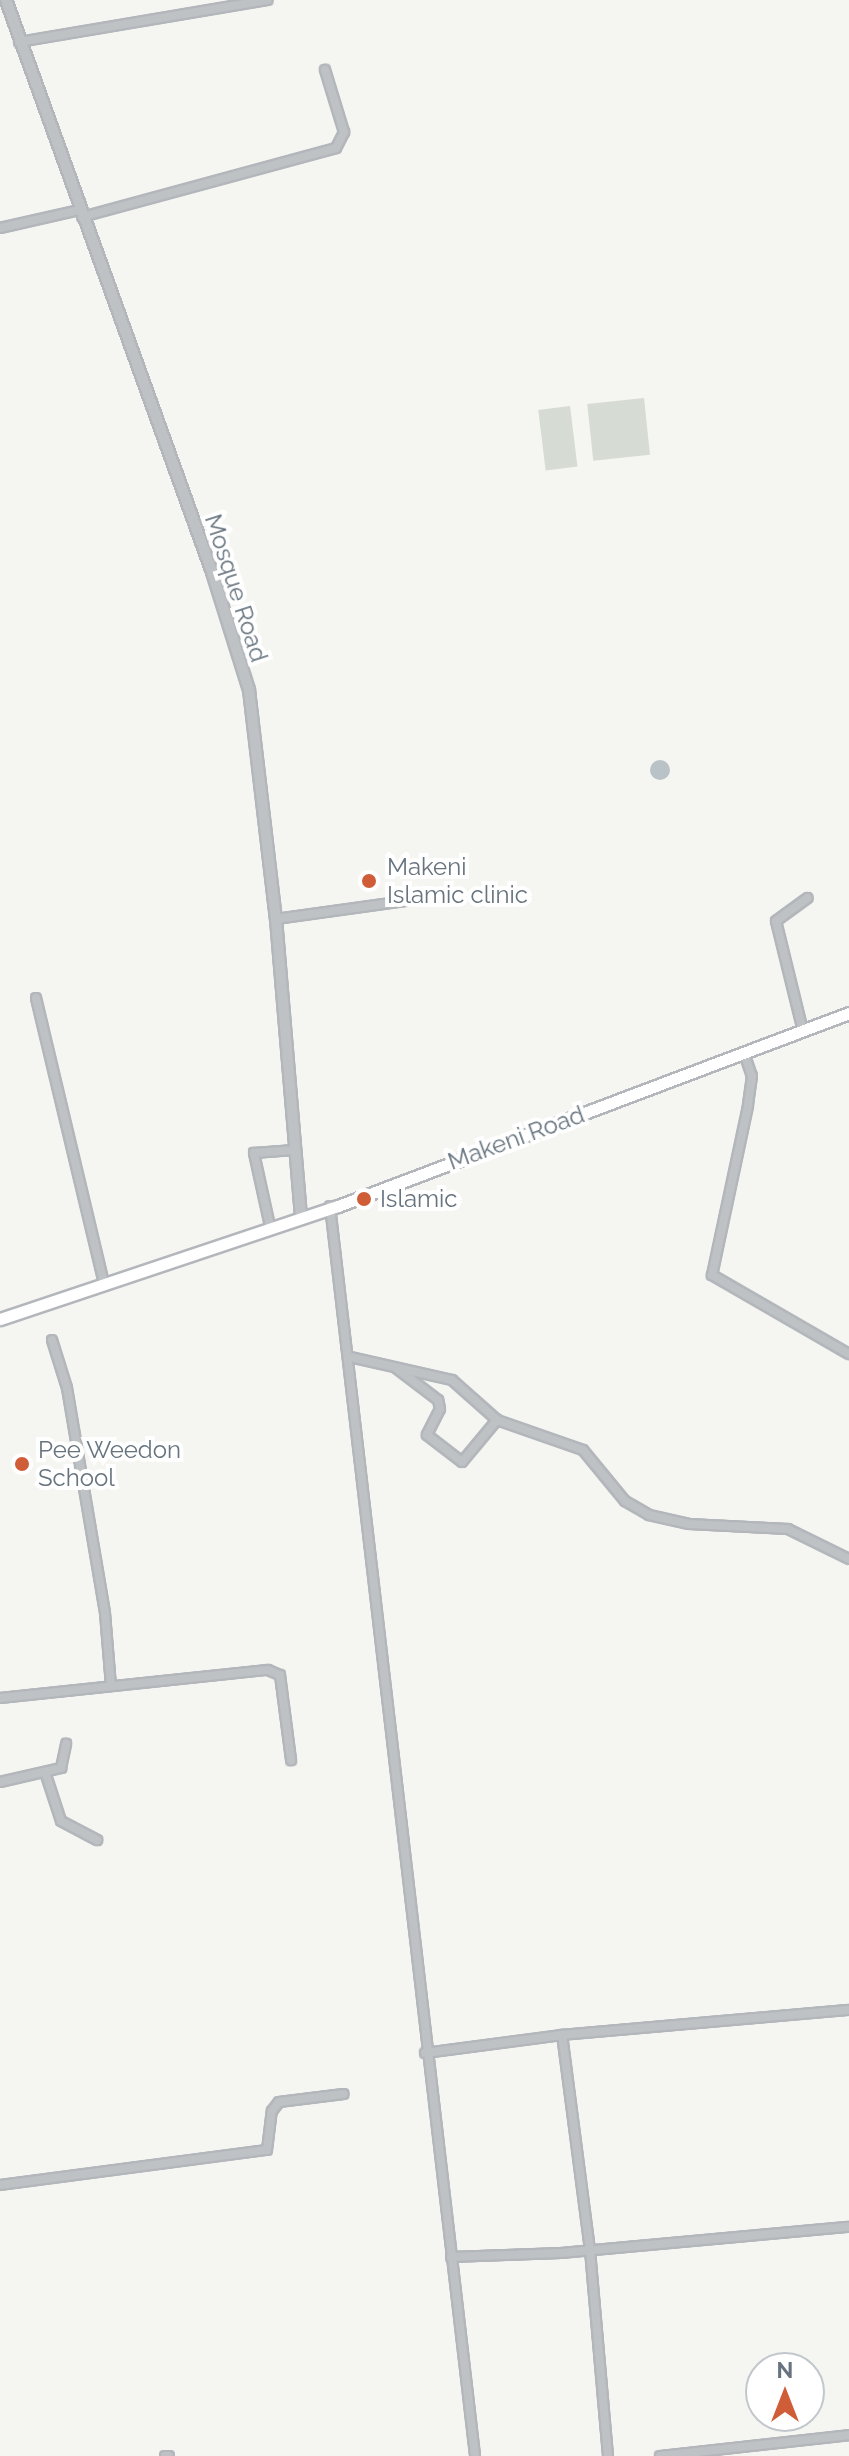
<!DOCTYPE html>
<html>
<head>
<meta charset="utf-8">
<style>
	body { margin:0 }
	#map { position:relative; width:849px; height:2456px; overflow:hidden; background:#f5f5f2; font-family:Raleway,sans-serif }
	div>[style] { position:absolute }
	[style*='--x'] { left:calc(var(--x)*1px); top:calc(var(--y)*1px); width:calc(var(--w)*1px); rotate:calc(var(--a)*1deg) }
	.green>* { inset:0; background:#d6dbd3; transform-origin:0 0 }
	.water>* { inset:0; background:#b9c2c7 }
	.round { border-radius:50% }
	.roads { filter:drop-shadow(2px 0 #b3b7bb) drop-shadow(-2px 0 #b3b7bb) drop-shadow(0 2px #b3b7bb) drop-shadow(0 -2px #b3b7bb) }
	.minor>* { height:8px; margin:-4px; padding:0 4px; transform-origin:4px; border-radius:4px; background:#bec2c5 }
	.tertiary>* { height:10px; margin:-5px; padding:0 5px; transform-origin:5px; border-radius:5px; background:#bec2c5 }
	.secondary>* { height:11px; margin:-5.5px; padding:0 5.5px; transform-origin:5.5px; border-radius:5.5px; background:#fff }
	.dots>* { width:22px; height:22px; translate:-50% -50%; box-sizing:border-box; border:4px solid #fff; border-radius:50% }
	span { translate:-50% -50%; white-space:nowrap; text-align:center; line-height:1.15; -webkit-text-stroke:8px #fff; paint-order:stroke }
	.street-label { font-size:24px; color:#67747f }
	.poi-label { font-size:24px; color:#67747f }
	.left { translate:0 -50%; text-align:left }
	.north { position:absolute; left:745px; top:2352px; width:80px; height:80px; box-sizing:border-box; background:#fff; border:2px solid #c2c7cc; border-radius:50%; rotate:0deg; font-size:22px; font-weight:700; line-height:32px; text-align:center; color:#67747f }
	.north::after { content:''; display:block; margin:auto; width:28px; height:36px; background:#cf5d38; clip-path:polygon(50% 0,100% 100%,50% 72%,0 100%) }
</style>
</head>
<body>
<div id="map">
	<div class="green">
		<div style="left:644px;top:398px;width:57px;height:57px;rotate:84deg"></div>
		<div style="left:570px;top:406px;width:61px;height:32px;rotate:83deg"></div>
	</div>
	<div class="water">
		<div class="round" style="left:650px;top:760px;width:20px;height:20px"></div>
	</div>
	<div class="roads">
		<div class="minor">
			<div style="--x:19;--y:42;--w:252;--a:-9.6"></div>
			<div style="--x:82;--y:217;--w:263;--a:-15.2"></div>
			<div style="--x:336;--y:148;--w:18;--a:-63"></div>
			<div style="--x:344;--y:132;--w:65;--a:-107"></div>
			<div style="--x:0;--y:228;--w:82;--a:-12.7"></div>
			<div style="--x:276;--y:919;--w:130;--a:-7.9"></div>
			<div style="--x:36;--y:998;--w:294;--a:76.6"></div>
			<div style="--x:803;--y:1031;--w:113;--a:-103.8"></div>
			<div style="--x:776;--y:921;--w:39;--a:-36"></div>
			<div style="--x:744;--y:1053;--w:24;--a:71"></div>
			<div style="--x:752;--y:1076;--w:30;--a:98"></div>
			<div style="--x:748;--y:1106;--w:173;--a:102"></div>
			<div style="--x:712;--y:1275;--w:158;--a:30"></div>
			<div style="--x:330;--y:1206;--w:1258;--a:83.38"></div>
			<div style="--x:270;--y:1226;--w:75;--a:-102.4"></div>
			<div style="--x:254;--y:1153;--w:40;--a:-4.3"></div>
			<div style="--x:52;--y:1340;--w:50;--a:72.6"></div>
			<div style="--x:67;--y:1388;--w:228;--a:80.4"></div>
			<div style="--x:105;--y:1613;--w:73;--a:85.3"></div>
			<div style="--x:350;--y:1357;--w:105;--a:12.7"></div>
			<div style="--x:452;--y:1380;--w:60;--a:41.6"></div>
			<div style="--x:497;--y:1420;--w:91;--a:19.2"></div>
			<div style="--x:583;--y:1450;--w:66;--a:50.5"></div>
			<div style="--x:625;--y:1501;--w:28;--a:30"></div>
			<div style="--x:649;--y:1515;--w:41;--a:12.7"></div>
			<div style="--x:689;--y:1524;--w:99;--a:2.9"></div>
			<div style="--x:788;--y:1529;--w:68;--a:26.2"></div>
			<div style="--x:396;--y:1368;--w:53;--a:37.3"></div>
			<div style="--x:438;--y:1400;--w:9;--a:77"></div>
			<div style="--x:440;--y:1409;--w:29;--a:117"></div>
			<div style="--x:427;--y:1435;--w:44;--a:37.6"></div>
			<div style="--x:462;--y:1462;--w:55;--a:-50.2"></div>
			<div style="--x:0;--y:1698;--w:269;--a:-6"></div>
			<div style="--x:268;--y:1670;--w:13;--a:23"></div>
			<div style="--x:280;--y:1675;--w:86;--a:82.6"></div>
			<div style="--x:46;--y:1775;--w:48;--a:71.9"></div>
			<div style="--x:61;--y:1821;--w:41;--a:27.8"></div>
			<div style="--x:0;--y:1782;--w:63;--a:-12.9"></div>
			<div style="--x:61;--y:1768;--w:25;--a:-78"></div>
			<div style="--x:425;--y:2053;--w:138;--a:-7.5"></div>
			<div style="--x:0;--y:2185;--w:269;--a:-7.5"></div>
			<div style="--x:267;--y:2150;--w:39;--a:-83"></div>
			<div style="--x:272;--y:2111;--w:11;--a:-52"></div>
			<div style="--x:279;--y:2102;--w:65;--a:-7"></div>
			<div style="--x:451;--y:2257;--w:110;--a:-2.1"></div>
			<div style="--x:561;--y:2253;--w:289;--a:-5.2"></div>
			<div style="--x:165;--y:2456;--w:4;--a:0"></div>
			<div style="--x:608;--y:2456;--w:207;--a:-95"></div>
			<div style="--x:590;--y:2250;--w:217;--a:-97.4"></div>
			<div style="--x:562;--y:2035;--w:288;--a:-5"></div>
			<div style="--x:660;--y:2456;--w:190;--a:-6.3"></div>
		</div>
		<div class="tertiary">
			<div style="--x:6;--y:0;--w:608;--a:70.19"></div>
			<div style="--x:212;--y:572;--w:124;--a:72.6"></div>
			<div style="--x:249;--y:690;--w:231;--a:83.3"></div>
			<div style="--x:276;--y:919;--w:299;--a:85.2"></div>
		</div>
		<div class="secondary">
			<div style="--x:0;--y:1319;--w:356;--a:-18.5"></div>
			<div style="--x:338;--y:1206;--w:546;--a:-20.69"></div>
		</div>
	</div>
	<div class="dots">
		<div style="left:369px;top:881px;background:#cf5d38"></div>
		<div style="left:364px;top:1199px;background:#cf5d38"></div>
		<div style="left:22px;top:1464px;background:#cf5d38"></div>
	</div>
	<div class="street-label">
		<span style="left:236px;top:588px;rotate:72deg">Mosque Road</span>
		<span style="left:516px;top:1138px;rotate:-20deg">Makeni Road</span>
	</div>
	<div class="poi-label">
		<span class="left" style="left:387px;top:881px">Makeni<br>Islamic clinic</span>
		<span class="left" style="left:380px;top:1199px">Islamic</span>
		<span class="left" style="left:38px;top:1464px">Pee Weedon<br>School</span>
	</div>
	<div class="north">N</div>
</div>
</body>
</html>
